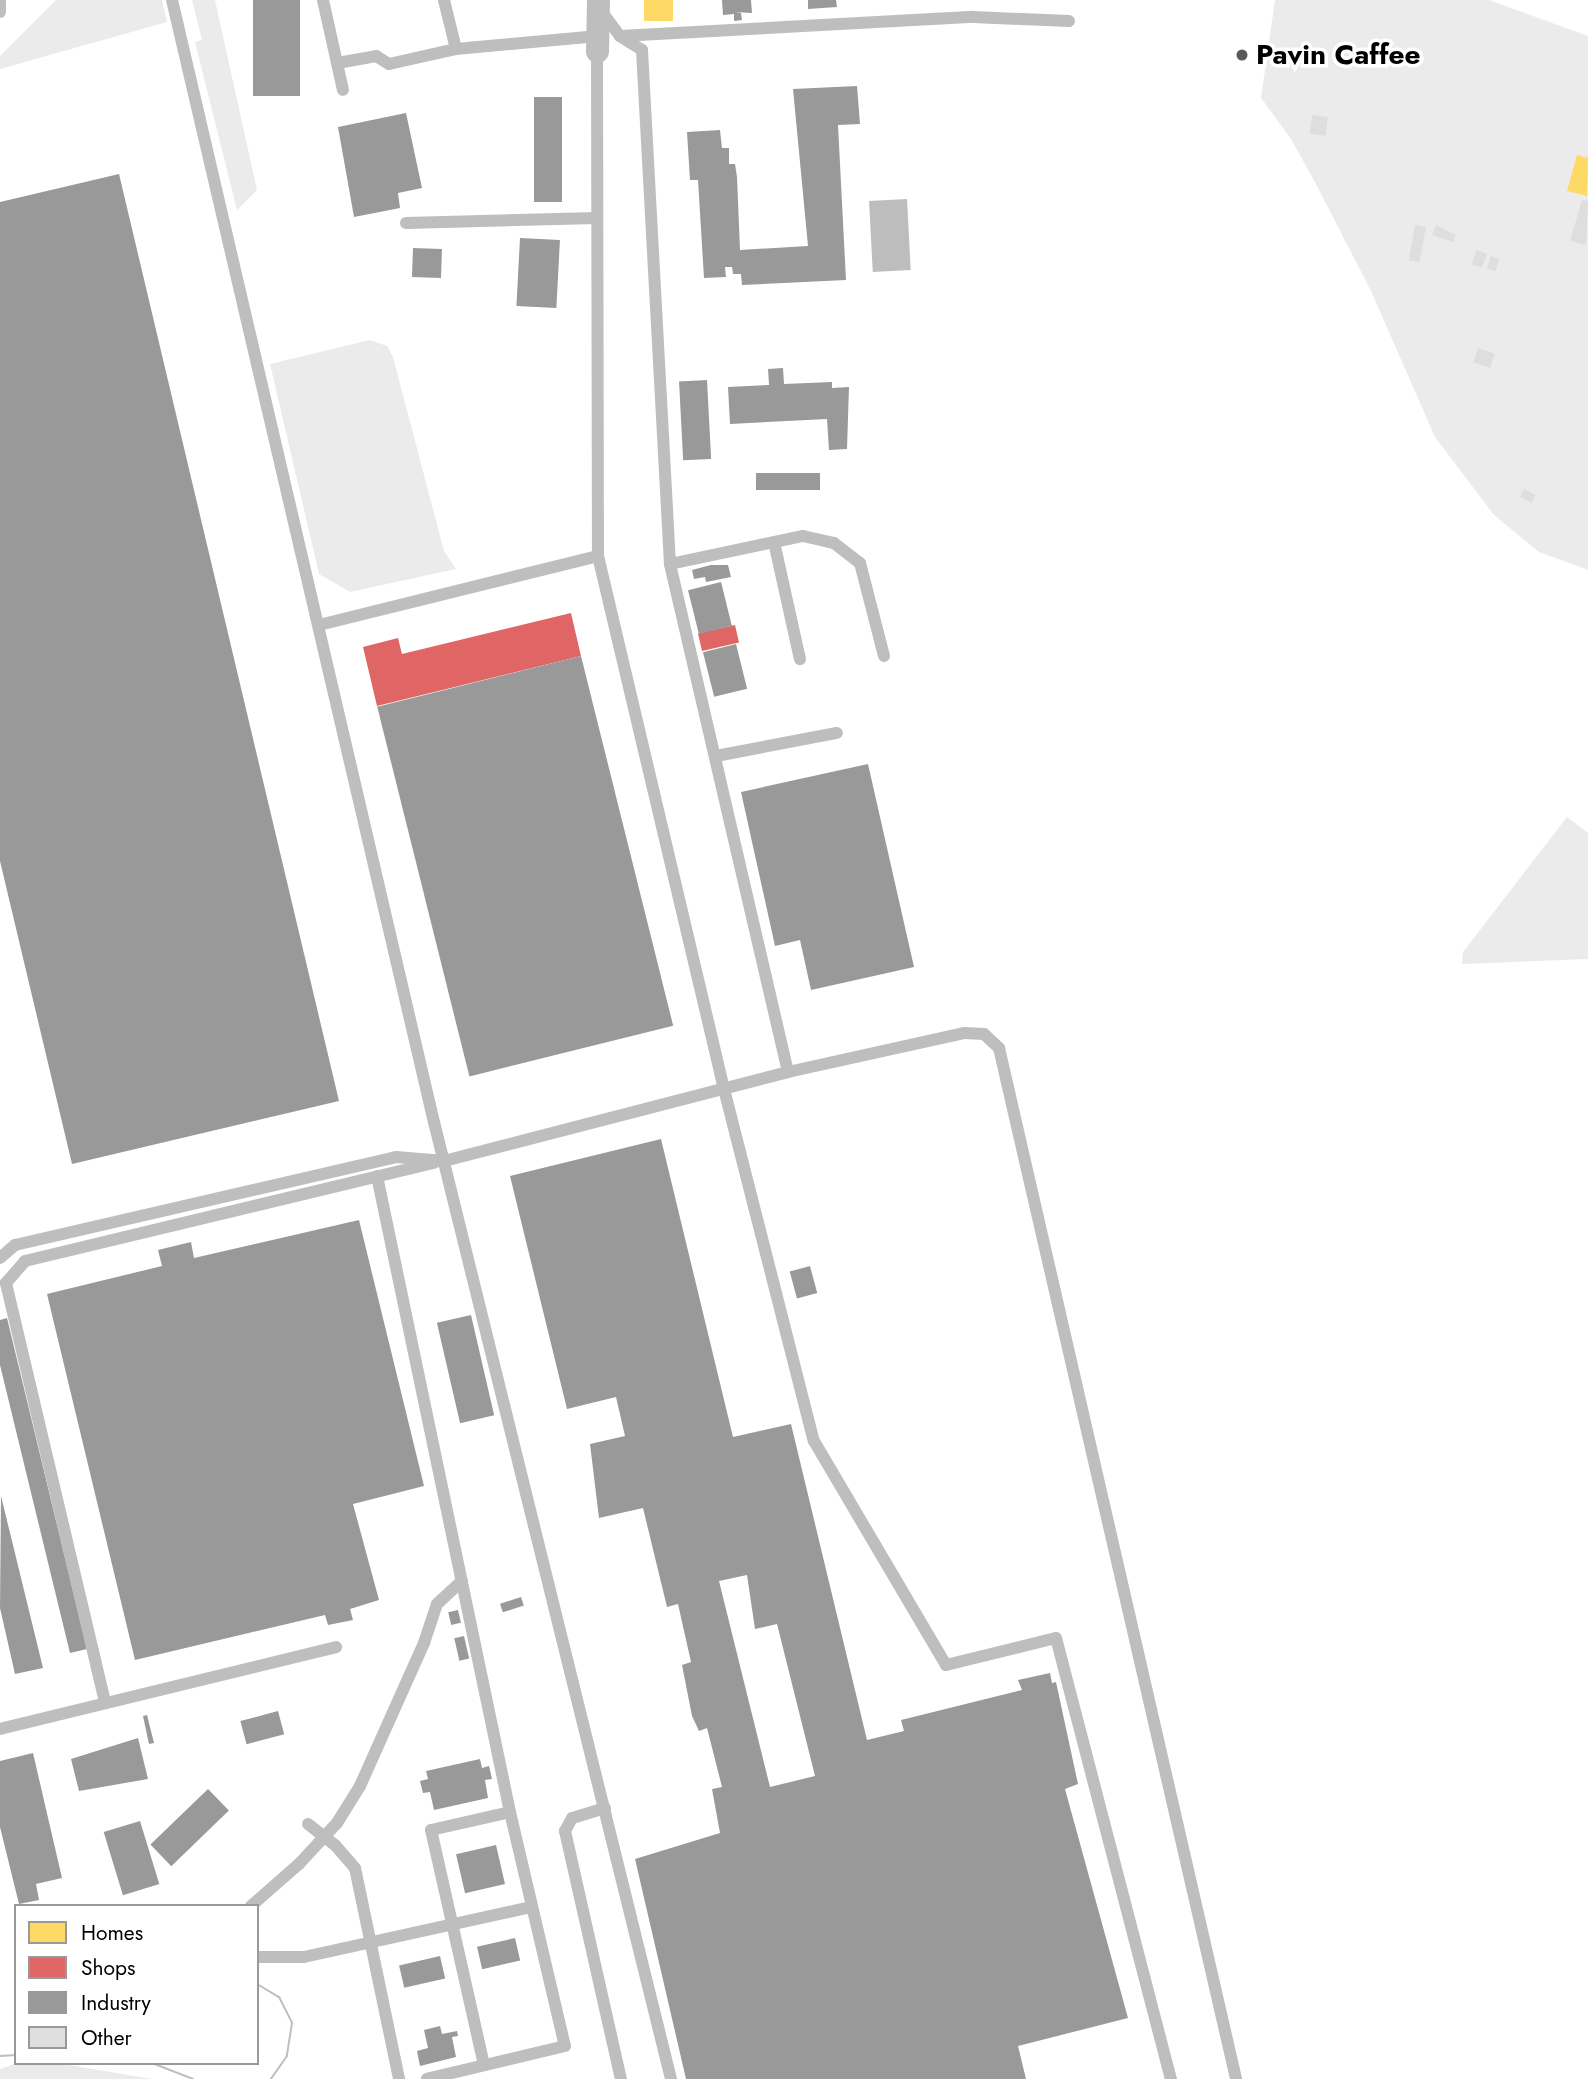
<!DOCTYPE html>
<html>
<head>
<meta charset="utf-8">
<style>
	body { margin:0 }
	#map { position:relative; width:1588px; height:2079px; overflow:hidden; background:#fff; font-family:Jost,sans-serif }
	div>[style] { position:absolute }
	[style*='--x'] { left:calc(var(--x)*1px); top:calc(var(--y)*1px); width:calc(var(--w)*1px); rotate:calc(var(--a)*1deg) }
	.green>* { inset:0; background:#ebebeb }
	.water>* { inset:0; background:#bdbdbd; transform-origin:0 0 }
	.homes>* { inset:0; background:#ffd966; transform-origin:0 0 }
	.shops>* { inset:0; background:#e06666; transform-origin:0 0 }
	.industry>* { inset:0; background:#999; transform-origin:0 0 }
	.building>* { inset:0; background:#dedede; transform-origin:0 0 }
	.lane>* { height:12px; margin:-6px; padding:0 6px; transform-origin:6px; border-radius:6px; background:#bebebe }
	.street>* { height:23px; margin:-11.5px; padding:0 11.5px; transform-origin:11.5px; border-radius:11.5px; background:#bebebe }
	.tram>* { height:2px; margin:-1px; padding:0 1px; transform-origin:1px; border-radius:1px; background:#bebebe }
	.lane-bridge>* { height:12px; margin:-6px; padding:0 6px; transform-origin:6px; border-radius:6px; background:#bebebe }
	.dots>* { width:19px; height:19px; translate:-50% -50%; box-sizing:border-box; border:4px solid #fff; border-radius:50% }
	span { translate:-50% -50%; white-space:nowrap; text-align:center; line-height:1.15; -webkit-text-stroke:7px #fff; paint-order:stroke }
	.poi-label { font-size:28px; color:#000; font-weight:700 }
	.left { translate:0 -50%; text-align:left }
	.legend { position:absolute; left:14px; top:1904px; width:245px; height:161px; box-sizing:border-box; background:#fff; border:2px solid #999; margin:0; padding:9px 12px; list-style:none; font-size:21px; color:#000 }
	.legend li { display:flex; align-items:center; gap:14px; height:35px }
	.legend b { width:35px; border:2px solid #999 }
</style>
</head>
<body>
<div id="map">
	<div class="green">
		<div style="clip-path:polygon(56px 0,162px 0,167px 22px,0 69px,0 56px)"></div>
		<div style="clip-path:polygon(192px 0,215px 0,257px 190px,237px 210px,195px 42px,202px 40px)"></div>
		<div style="clip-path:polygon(1275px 0,1489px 0,1588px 36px,1588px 570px,1539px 552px,1494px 515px,1435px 437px,1371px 291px,1317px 186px,1291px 139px,1261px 98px)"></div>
		<div style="clip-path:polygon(370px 340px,387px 346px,393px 357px,444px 551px,456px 569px,350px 592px,319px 574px,270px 364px)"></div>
		<div style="clip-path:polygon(1567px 817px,1588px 833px,1588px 959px,1462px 964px,1463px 952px)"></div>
		<div style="clip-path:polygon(18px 2063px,57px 2063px,152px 2079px,0 2079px,0 2069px)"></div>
	</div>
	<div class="water">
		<div style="left:907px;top:199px;width:71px;height:38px;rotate:87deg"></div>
	</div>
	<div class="homes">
		<div style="left:644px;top:0;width:29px;height:21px"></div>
		<div style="clip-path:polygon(1577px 155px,1588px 158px,1587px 196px,1567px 191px)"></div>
	</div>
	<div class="shops">
		<div style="clip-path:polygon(571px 613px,581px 656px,377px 706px,363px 647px,398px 638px,402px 654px)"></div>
		<div style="left:735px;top:625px;width:18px;height:38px;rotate:77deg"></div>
	</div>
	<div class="industry">
		<div style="left:253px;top:0;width:47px;height:96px"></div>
		<div style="clip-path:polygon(722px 0,751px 0,752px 13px,735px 12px,741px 13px,742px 20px,734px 21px,734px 14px,723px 15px)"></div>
		<div style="clip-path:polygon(808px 0,836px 0,837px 7px,808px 9px)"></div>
		<div style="clip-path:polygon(857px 86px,860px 124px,838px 125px,846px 280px,742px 285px,741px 274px,733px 274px,732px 267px,725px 267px,726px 277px,704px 278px,698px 180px,690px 180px,687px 132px,720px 130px,722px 148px,729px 148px,729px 164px,735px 164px,737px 177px,740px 250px,808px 246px,793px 89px)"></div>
		<div style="left:562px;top:97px;width:105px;height:28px;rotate:90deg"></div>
		<div style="clip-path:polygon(406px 113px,422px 188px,398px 193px,400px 208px,354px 217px,338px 127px)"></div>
		<div style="clip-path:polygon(119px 174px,339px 1101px,72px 1164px,0 861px,0 202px)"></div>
		<div style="left:520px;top:238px;width:40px;height:68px;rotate:3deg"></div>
		<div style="left:413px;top:248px;width:29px;height:29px;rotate:2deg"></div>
		<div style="clip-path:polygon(783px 368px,784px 384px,832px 382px,832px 388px,849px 387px,847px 449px,829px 450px,827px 419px,730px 424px,728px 387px,769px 385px,768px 369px)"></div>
		<div style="left:707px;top:380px;width:79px;height:28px;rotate:87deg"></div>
		<div style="left:820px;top:473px;width:17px;height:64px;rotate:90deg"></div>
		<div style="clip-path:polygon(711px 565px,728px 565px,731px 577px,706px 582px,705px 577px,694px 579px,692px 570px)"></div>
		<div style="left:721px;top:582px;width:45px;height:34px;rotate:76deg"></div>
		<div style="left:736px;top:644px;width:46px;height:34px;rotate:76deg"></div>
		<div style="left:581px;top:656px;width:381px;height:210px;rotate:76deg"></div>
		<div style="clip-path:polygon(868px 764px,914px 967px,811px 990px,800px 940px,775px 946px,741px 792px)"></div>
		<div style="clip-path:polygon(evenodd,661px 1139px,733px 1437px,791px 1424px,867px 1740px,904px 1731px,901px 1720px,1022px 1690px,1018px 1680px,1050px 1673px,1052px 1683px,1056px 1682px,1078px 1784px,1065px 1789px,1128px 2018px,1018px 2046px,1026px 2079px,686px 2079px,635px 1859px,720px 1833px,712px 1789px,722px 1787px,707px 1728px,699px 1731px,692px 1716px,682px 1665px,691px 1662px,678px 1604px,667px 1607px,643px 1508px,599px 1518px,590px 1444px,625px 1436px,616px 1397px,567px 1409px,510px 1176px,661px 1139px,747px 1575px,755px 1629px,777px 1624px,815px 1776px,770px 1787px,719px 1581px,747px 1575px)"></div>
		<div style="clip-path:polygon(359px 1220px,424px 1486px,353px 1504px,379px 1600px,350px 1609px,353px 1620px,328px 1625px,325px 1615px,135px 1660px,47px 1294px,162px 1266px,158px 1250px,191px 1242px,194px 1258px)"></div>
		<div style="left:810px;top:1266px;width:28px;height:21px;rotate:75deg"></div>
		<div style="left:471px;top:1315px;width:103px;height:35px;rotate:77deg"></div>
		<div style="clip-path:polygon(7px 1318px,87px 1649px,70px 1653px,0 1365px,0 1320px)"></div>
		<div style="clip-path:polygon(1px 1496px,43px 1668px,15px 1674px,0 1608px)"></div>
		<div style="left:521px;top:1597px;width:9px;height:22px;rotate:72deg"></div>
		<div style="left:458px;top:1610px;width:13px;height:10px;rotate:77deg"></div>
		<div style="left:464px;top:1636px;width:23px;height:10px;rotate:77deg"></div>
		<div style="left:278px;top:1711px;width:24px;height:39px;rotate:75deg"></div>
		<div style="clip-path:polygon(147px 1715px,154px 1743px,149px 1744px,143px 1716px)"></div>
		<div style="clip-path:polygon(138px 1738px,148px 1779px,79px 1791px,71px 1759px)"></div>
		<div style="clip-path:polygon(33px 1753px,62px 1878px,36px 1884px,39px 1900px,19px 1904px,0 1827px,0 1761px)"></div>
		<div style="clip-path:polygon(480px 1759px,482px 1768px,489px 1766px,492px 1779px,485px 1780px,488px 1798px,434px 1810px,430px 1792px,423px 1793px,420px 1781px,428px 1779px,426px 1771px)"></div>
		<div style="left:208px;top:1789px;width:30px;height:80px;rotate:46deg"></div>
		<div style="left:140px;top:1821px;width:66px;height:38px;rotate:73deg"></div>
		<div style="left:496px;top:1845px;width:40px;height:41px;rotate:77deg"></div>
		<div style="left:515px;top:1938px;width:23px;height:39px;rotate:77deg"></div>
		<div style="left:440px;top:1956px;width:23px;height:42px;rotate:77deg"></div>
		<div style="clip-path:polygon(440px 2026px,442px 2034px,457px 2031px,458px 2036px,452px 2037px,456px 2057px,420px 2066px,417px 2051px,428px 2048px,424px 2030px)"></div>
	</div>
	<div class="building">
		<div style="left:1312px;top:115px;width:16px;height:19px;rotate:7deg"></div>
		<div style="clip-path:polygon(1582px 200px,1588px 201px,1586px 245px,1570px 241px)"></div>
		<div style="left:1415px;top:225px;width:11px;height:36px;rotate:10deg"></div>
		<div style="clip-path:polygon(1436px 225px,1456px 235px,1453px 242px,1432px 235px)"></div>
		<div style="left:1477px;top:250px;width:11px;height:15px;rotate:22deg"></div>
		<div style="left:1491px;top:256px;width:9px;height:13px;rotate:18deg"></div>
		<div style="left:1478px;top:348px;width:18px;height:15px;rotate:19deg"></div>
		<div style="left:1524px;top:489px;width:13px;height:9px;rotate:27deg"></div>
	</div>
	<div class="lane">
		<div style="--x:172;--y:0;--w:1152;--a:76.86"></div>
		<div style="--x:434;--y:1122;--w:986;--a:76.09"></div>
		<div style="--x:323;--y:0;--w:92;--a:77.5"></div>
		<div style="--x:444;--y:0;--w:50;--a:76.2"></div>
		<div style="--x:0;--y:12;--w:12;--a:-90"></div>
		<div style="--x:620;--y:36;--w:354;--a:-3.1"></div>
		<div style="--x:973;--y:17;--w:96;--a:2.4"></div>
		<div style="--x:597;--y:51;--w:505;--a:89.89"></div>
		<div style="--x:598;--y:556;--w:548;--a:76.7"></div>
		<div style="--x:724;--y:1089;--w:363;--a:75.7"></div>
		<div style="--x:814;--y:1441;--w:260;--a:59.5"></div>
		<div style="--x:946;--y:1665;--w:113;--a:-13.8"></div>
		<div style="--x:1056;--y:1638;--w:456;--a:75.4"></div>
		<div style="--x:337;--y:63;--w:40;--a:-10"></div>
		<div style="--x:376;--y:56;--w:15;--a:32"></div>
		<div style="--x:389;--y:64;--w:69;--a:-12.6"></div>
		<div style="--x:456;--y:49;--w:143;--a:-5.2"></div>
		<div style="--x:406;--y:223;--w:191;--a:-1.5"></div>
		<div style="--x:774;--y:542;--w:120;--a:77.5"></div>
		<div style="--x:670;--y:564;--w:136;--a:-11.9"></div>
		<div style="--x:803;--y:536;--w:32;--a:13"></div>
		<div style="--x:834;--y:543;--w:33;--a:38"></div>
		<div style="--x:860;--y:563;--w:96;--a:75.5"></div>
		<div style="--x:319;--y:625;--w:287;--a:-13.9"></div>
		<div style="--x:716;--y:756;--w:123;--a:-10.8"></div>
		<div style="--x:788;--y:1072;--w:180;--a:-12.5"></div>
		<div style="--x:964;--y:1033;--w:20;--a:3"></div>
		<div style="--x:984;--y:1034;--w:21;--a:43"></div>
		<div style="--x:999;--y:1048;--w:1058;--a:77.05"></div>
		<div style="--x:377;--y:1176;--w:650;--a:78.19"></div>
		<div style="--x:510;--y:1812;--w:240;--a:76.8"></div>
		<div style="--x:565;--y:2046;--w:142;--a:166.6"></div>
		<div style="--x:0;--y:1258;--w:20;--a:-41"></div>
		<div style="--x:15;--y:1245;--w:391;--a:-13"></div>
		<div style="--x:396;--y:1157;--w:48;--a:4.8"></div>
		<div style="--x:444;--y:1161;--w:355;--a:-14.5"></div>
		<div style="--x:788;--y:1072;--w:522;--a:-103.08"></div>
		<div style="--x:670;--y:564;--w:515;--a:-93.12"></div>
		<div style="--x:642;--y:50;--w:26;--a:-148"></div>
		<div style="--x:620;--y:36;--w:34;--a:-127"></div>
		<div style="--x:105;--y:1702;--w:431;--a:-103.3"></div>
		<div style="--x:6;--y:1283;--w:29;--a:-49"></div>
		<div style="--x:25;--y:1261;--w:421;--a:-13.5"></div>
		<div style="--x:0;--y:1729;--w:346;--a:-13.7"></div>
		<div style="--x:605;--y:1808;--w:34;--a:163"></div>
		<div style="--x:572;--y:1818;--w:15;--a:118"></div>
		<div style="--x:565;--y:1831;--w:254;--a:77.3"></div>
		<div style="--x:335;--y:1845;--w:30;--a:49"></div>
		<div style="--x:355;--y:1868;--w:216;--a:78.2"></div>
		<div style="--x:251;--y:1906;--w:64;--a:-41.2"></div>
		<div style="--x:299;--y:1864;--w:56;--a:-47.2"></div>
		<div style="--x:337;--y:1823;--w:44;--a:-58.1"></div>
		<div style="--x:360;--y:1786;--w:157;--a:-65.9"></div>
		<div style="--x:424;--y:1643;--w:41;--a:-71.6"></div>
		<div style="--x:437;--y:1604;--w:34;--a:-43"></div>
		<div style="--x:257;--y:1957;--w:47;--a:0"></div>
		<div style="--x:304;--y:1957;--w:232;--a:-12.4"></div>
		<div style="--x:484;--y:2065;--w:241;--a:-102.7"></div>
		<div style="--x:431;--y:1830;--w:81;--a:-12.8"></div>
	</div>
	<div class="street">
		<div style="--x:597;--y:51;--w:51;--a:-88.9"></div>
	</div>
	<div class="tram">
		<div style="--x:257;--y:1984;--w:26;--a:31"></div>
		<div style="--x:279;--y:1997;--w:29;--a:63"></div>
		<div style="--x:292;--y:2023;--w:33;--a:99"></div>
		<div style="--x:287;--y:2056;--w:28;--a:125"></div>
		<div style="--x:0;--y:2056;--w:16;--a:-4"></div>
		<div style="--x:152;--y:2063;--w:44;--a:21.3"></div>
	</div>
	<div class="lane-bridge">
		<div style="--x:308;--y:1824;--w:34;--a:38"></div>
	</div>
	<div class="dots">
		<div style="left:1242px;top:55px;background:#595959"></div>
	</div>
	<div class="poi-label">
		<span class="left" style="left:1256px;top:55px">Pavin Caffee</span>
	</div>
	<ul class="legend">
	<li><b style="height:19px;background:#ffd966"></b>Homes</li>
	<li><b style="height:19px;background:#e06666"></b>Shops</li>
	<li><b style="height:19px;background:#999"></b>Industry</li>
	<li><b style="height:19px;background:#dedede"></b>Other</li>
	</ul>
</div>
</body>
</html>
